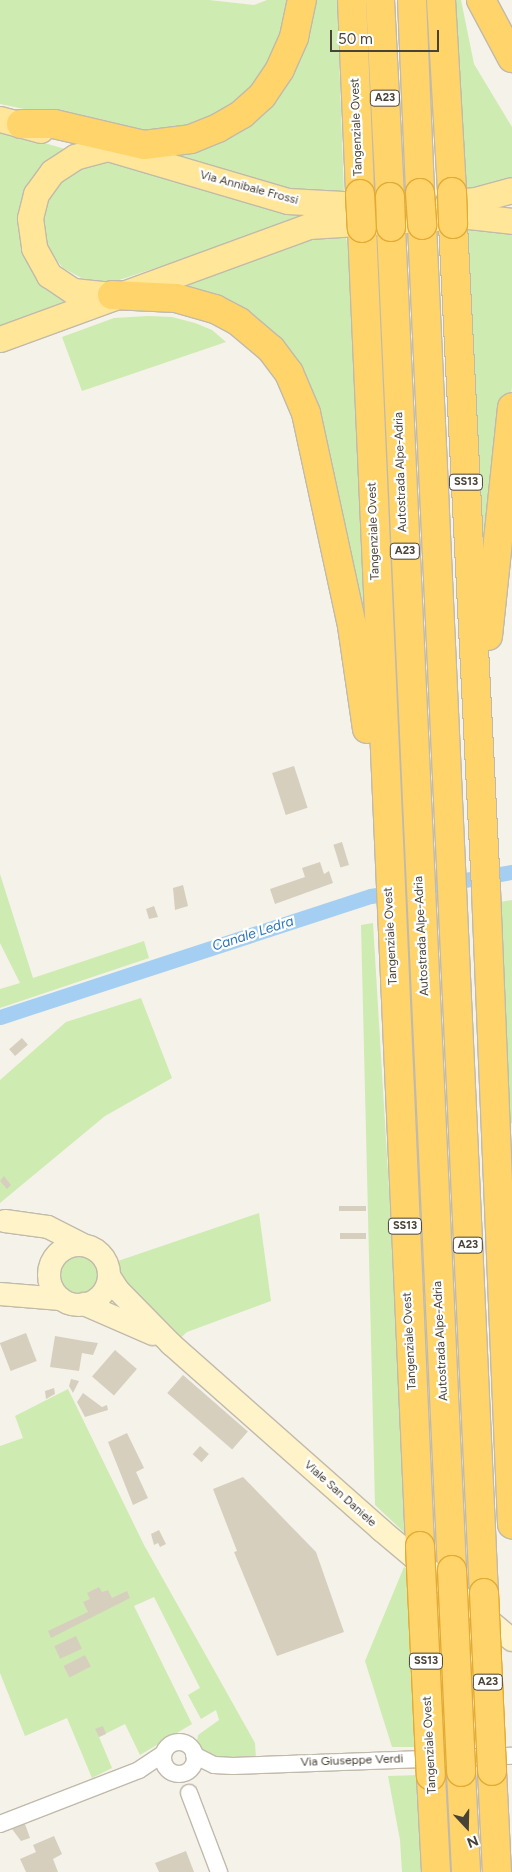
<!DOCTYPE html>
<html>
<head>
<meta charset="utf-8">
<style>
	body { margin:0 }
	#map { position:relative; width:512px; height:1872px; overflow:hidden; background:#f5f2e9; font-family:Figtree,sans-serif }
	div>[style] { position:absolute }
	[style*='--x'] { left:calc(var(--x)*1px); top:calc(var(--y)*1px); width:calc(var(--w)*1px); rotate:calc(var(--a)*1deg) }
	.green>* { inset:0; background:#ceebb1 }
	.round { border-radius:50% }
	.canal>* { height:15px; margin:-7.5px; padding:0 7.5px; transform-origin:7.5px; border-radius:7.5px; background:#a4cff3 }
	.building>* { inset:0; background:#d7cfbe; transform-origin:0 0 }
	.roads { filter:drop-shadow(1px 0 #c1baab) drop-shadow(-1px 0 #c1baab) drop-shadow(0 1px #c1baab) drop-shadow(0 -1px #c1baab) }
	.street>* { height:16px; margin:-8px; padding:0 8px; transform-origin:8px; border-radius:8px; background:#fff }
	.street>.ring { margin:-8px; padding:0; box-sizing:content-box; background:none; border:16px solid #fff; border-radius:50% }
	.secondary>* { height:22px; margin:-11px; padding:0 11px; transform-origin:11px; border-radius:11px; background:#fff4c9 }
	.secondary>.ring { margin:-11px; padding:0; box-sizing:content-box; background:none; border:22px solid #fff4c9; border-radius:50% }
	.primary>* { height:25px; margin:-12.5px; padding:0 12.5px; transform-origin:12.5px; border-radius:12.5px; background:#ffe698 }
	.highway>* { height:28px; margin:-14px; padding:0 14px; transform-origin:14px; border-radius:14px; background:#ffd46a }
	.bridges { filter:drop-shadow(1px 0 #e3ab35) drop-shadow(-1px 0 #e3ab35) drop-shadow(0 1px #e3ab35) drop-shadow(0 -1px #e3ab35) }
	.highway-bridge>* { height:28px; margin:-14px; padding:0 14px; transform-origin:14px; border-radius:14px; background:#ffd46a }
	span { translate:-50% -50%; white-space:nowrap; text-align:center; line-height:1.15; -webkit-text-stroke:4.5px #fff; paint-order:stroke }
	.shield-label span { padding:1px 4px; background:#fff; border:1px solid; border-radius:4px; -webkit-text-stroke-width:0 }
	.shield-label { font-size:11px; color:#494337; font-weight:700 }
	.street-label { font-size:12px; color:#494337 }
	.water-label { font-size:14px; color:#2b77ba; font-style:italic }
	.north { position:absolute; left:442px; top:1802px; width:50px; height:50px; -webkit-text-stroke:4px #fff; paint-order:stroke; rotate:159deg; font-size:14px; font-weight:700; line-height:20px; text-align:center; color:#494337 }
	.north::after { content:''; display:block; margin:auto; width:18px; height:22px; background:#494337; clip-path:polygon(50% 0,100% 100%,50% 72%,0 100%) }
	.scale { position:absolute; left:330px; top:30px; width:109px; height:22px; box-sizing:border-box; border:2px solid #494337; border-top:0; padding-left:6px; font-size:15px; line-height:18px; white-space:nowrap; color:#494337; -webkit-text-stroke:4px #fff; paint-order:stroke }
</style>
</head>
<body>
<div id="map">
	<div class="green">
		<div style="clip-path:polygon(0 0,209px 0,254px 5px,267px 0,295px 0,284px 41px,240px 106px,159px 137px,0 104px)"></div>
		<div style="clip-path:polygon(309px 0,337px 0,344px 194px,299px 192px,174px 155px,234px 130px)"></div>
		<div style="clip-path:polygon(450px 0,461px 0,474px 64px,512px 127px,512px 179px,488px 187px,460px 189px)"></div>
		<div style="clip-path:polygon(0 130px,65px 149px,23px 201px,71px 302px,0 331px)"></div>
		<div style="clip-path:polygon(102px 162px,118px 163px,323px 213px,110px 283px,87px 281px,63px 268px,47px 248px,42px 218px,51px 191px,74px 169px)"></div>
		<div style="clip-path:polygon(461px 225px,512px 229px,512px 387px,482px 600px)"></div>
		<div style="clip-path:polygon(345px 231px,350px 262px,371px 693px,295px 367px,171px 288px,303px 239px)"></div>
		<div style="clip-path:polygon(148px 316px,172px 317px,195px 323px,212px 330px,226px 342px,82px 391px,62px 337px,114px 318px)"></div>
		<div style="clip-path:polygon(0 874px,33px 978px,144px 941px,149px 958px,0 1008px,0 989px,20px 983px,0 943px)"></div>
		<div style="clip-path:polygon(512px 900px,512px 1123px,506px 1125px,495px 903px)"></div>
		<div style="clip-path:polygon(373px 923px,410px 1538px,375px 1505px,361px 925px)"></div>
		<div style="clip-path:polygon(141px 998px,172px 1078px,105px 1116px,0 1203px,0 1080px,66px 1022px)"></div>
		<div style="clip-path:polygon(259px 1213px,271px 1301px,187px 1332px,177px 1341px,127px 1288px,115px 1262px)"></div>
		<div class="round" style="left:59px;top:1254px;width:40px;height:40px"></div>
		<div style="clip-path:polygon(68px 1389px,144px 1545px,255px 1743px,256px 1760px,215px 1759px,196px 1748px,198px 1735px,219px 1720px,216px 1710px,201px 1719px,188px 1695px,200px 1688px,154px 1597px,134px 1606px,192px 1724px,140px 1755px,125px 1724px,99px 1737px,112px 1768px,92px 1778px,67px 1718px,25px 1736px,0 1673px,0 1446px,23px 1438px,15px 1416px)"></div>
		<div style="clip-path:polygon(404px 1567px,412px 1573px,419px 1747px,392px 1747px,365px 1661px)"></div>
		<div style="clip-path:polygon(421px 1775px,427px 1872px,402px 1872px,400px 1840px,388px 1776px)"></div>
	</div>
	<div class="canal">
		<div style="--x:0;--y:1017;--w:390;--a:-18.1"></div>
		<div style="--x:371;--y:896;--w:143;--a:-9.7"></div>
	</div>
	<div class="building">
		<div style="left:294px;top:766px;width:44px;height:23px;rotate:72deg"></div>
		<div style="left:342px;top:842px;width:24px;height:9px;rotate:73deg"></div>
		<div style="clip-path:polygon(320px 862px,324px 874px,329px 871px,333px 883px,275px 904px,270px 889px,305px 877px,302px 868px)"></div>
		<div style="clip-path:polygon(183px 885px,188px 906px,175px 910px,173px 888px)"></div>
		<div style="clip-path:polygon(154px 906px,158px 917px,149px 919px,146px 909px)"></div>
		<div style="left:22px;top:1038px;width:9px;height:17px;rotate:49deg"></div>
		<div style="clip-path:polygon(4px 1176px,11px 1185px,7px 1189px,0 1181px)"></div>
		<div style="left:366px;top:1206px;width:5px;height:27px;rotate:90deg"></div>
		<div style="left:340px;top:1233px;width:26px;height:6px"></div>
		<div style="left:26px;top:1333px;width:30px;height:28px;rotate:69deg"></div>
		<div style="clip-path:polygon(55px 1336px,84px 1341px,98px 1343px,93px 1355px,82px 1353px,79px 1371px,50px 1367px)"></div>
		<div style="left:115px;top:1350px;width:29px;height:35px;rotate:41deg"></div>
		<div style="left:183px;top:1375px;width:86px;height:24px;rotate:41deg"></div>
		<div style="clip-path:polygon(71px 1379px,79px 1381px,73px 1393px,69px 1386px)"></div>
		<div style="clip-path:polygon(54px 1388px,55px 1394px,46px 1399px,45px 1391px)"></div>
		<div style="clip-path:polygon(83px 1393px,102px 1407px,107px 1405px,108px 1410px,85px 1417px,77px 1402px)"></div>
		<div style="clip-path:polygon(127px 1433px,144px 1468px,136px 1472px,148px 1498px,133px 1505px,108px 1442px)"></div>
		<div style="left:200px;top:1446px;width:12px;height:11px;rotate:42deg"></div>
		<div style="clip-path:polygon(243px 1477px,316px 1552px,344px 1632px,277px 1656px,234px 1552px,237px 1551px,213px 1489px)"></div>
		<div style="clip-path:polygon(159px 1530px,166px 1544px,160px 1547px,158px 1543px,154px 1545px,151px 1534px)"></div>
		<div style="clip-path:polygon(99px 1587px,102px 1592px,108px 1590px,112px 1598px,127px 1591px,130px 1598px,51px 1638px,48px 1631px,88px 1612px,83px 1602px,90px 1599px,87px 1593px)"></div>
		<div style="left:76px;top:1636px;width:14px;height:24px;rotate:65deg"></div>
		<div style="left:85px;top:1655px;width:13px;height:24px;rotate:63deg"></div>
		<div style="clip-path:polygon(103px 1726px,106px 1734px,99px 1737px,95px 1729px)"></div>
		<div style="clip-path:polygon(25px 1824px,30px 1838px,21px 1841px,12px 1829px)"></div>
		<div style="clip-path:polygon(54px 1836px,62px 1854px,53px 1859px,58px 1872px,26px 1872px,20px 1859px,36px 1852px,33px 1845px)"></div>
		<div style="clip-path:polygon(186px 1851px,194px 1872px,159px 1872px,155px 1863px)"></div>
	</div>
	<div class="roads">
		<div class="street">
			<div class="ring" style="left:163px;top:1742px;width:16px;height:16px"></div>
			<div style="--x:194;--y:1755;--w:22;--a:27"></div>
			<div style="--x:214;--y:1765;--w:19;--a:3"></div>
			<div style="--x:233;--y:1766;--w:279;--a:-2.1"></div>
			<div style="--x:189;--y:1793;--w:85;--a:69.2"></div>
			<div style="--x:0;--y:1824;--w:149;--a:-21.2"></div>
			<div style="--x:139;--y:1770;--w:29;--a:-34"></div>
		</div>
		<div class="secondary">
			<div style="--x:5;--y:1221;--w:43;--a:7.9"></div>
			<div style="--x:48;--y:1227;--w:37;--a:27"></div>
			<div class="ring" style="left:49px;top:1245px;width:38px;height:38px"></div>
			<div style="--x:109;--y:1276;--w:17;--a:57"></div>
			<div style="--x:118;--y:1290;--w:76;--a:45.5"></div>
			<div style="--x:171;--y:1344;--w:281;--a:41.5"></div>
			<div style="--x:381;--y:1530;--w:171;--a:40"></div>
			<div style="--x:0;--y:1294;--w:61;--a:4.7"></div>
			<div style="--x:84;--y:1304;--w:75;--a:23.5"></div>
		</div>
		<div class="primary">
			<div style="--x:0;--y:119;--w:42;--a:15"></div>
			<div style="--x:108;--y:148;--w:34;--a:165"></div>
			<div style="--x:75;--y:157;--w:27;--a:147"></div>
			<div style="--x:52;--y:172;--w:27;--a:126"></div>
			<div style="--x:36;--y:194;--w:25;--a:104"></div>
			<div style="--x:30;--y:218;--w:30;--a:82"></div>
			<div style="--x:34;--y:248;--w:31;--a:61"></div>
			<div style="--x:49;--y:275;--w:29;--a:34"></div>
			<div style="--x:73;--y:291;--w:36;--a:6"></div>
			<div style="--x:111;--y:149;--w:184;--a:16.4"></div>
			<div style="--x:288;--y:201;--w:73;--a:3.1"></div>
			<div style="--x:448;--y:202;--w:27;--a:-4"></div>
			<div style="--x:475;--y:200;--w:38;--a:-15"></div>
			<div style="--x:0;--y:339;--w:329;--a:-20.1"></div>
			<div style="--x:309;--y:226;--w:160;--a:-3.6"></div>
			<div style="--x:469;--y:216;--w:43;--a:6.6"></div>
		</div>
		<div class="highway">
			<div style="--x:352;--y:0;--w:194;--a:87.6"></div>
			<div style="--x:380;--y:0;--w:197;--a:87.1"></div>
			<div style="--x:412;--y:0;--w:193;--a:87.6"></div>
			<div style="--x:441;--y:0;--w:192;--a:86.7"></div>
			<div style="--x:481;--y:0;--w:66;--a:61.9"></div>
			<div style="--x:21;--y:124;--w:33;--a:0"></div>
			<div style="--x:54;--y:124;--w:92;--a:13.1"></div>
			<div style="--x:144;--y:145;--w:47;--a:-7.3"></div>
			<div style="--x:191;--y:139;--w:29;--a:-22"></div>
			<div style="--x:218;--y:128;--w:28;--a:-30"></div>
			<div style="--x:242;--y:114;--w:27;--a:-42"></div>
			<div style="--x:262;--y:96;--w:32;--a:-56"></div>
			<div style="--x:280;--y:69;--w:35;--a:-66"></div>
			<div style="--x:294;--y:37;--w:38;--a:-78"></div>
			<div style="--x:453;--y:224;--w:667;--a:87.16"></div>
			<div style="--x:486;--y:890;--w:635;--a:87.65"></div>
			<div style="--x:422;--y:225;--w:1369;--a:87.41"></div>
			<div style="--x:391;--y:227;--w:1344;--a:87.4"></div>
			<div style="--x:362;--y:228;--w:1319;--a:87.48"></div>
			<div style="--x:112;--y:295;--w:64;--a:2.7"></div>
			<div style="--x:176;--y:298;--w:41;--a:15.8"></div>
			<div style="--x:215;--y:309;--w:27;--a:28"></div>
			<div style="--x:239;--y:322;--w:42;--a:40.2"></div>
			<div style="--x:271;--y:349;--w:30;--a:53"></div>
			<div style="--x:289;--y:373;--w:43;--a:67"></div>
			<div style="--x:306;--y:413;--w:218;--a:77.8"></div>
			<div style="--x:352;--y:626;--w:104;--a:81.7"></div>
			<div style="--x:488;--y:636;--w:230;--a:-84"></div>
			<div style="--x:492;--y:1771;--w:101;--a:87.2"></div>
			<div style="--x:461;--y:1772;--w:100;--a:87.1"></div>
			<div style="--x:431;--y:1776;--w:96;--a:87"></div>
		</div>
	</div>
	<div class="bridges">
		<div class="highway-bridge">
			<div style="--x:452;--y:192;--w:32;--a:88"></div>
			<div style="--x:420;--y:193;--w:32;--a:86"></div>
			<div style="--x:360;--y:194;--w:34;--a:87"></div>
			<div style="--x:390;--y:197;--w:30;--a:88"></div>
			<div style="--x:420;--y:1546;--w:230;--a:87.3"></div>
			<div style="--x:452;--y:1570;--w:202;--a:87.4"></div>
			<div style="--x:484;--y:1593;--w:178;--a:87.4"></div>
		</div>
	</div>
	<div class="shield-label">
		<span style="left:385px;top:98px">A23</span>
		<span style="left:466px;top:482px">SS13</span>
		<span style="left:405px;top:551px">A23</span>
		<span style="left:405px;top:1226px">SS13</span>
		<span style="left:468px;top:1245px">A23</span>
		<span style="left:426px;top:1661px">SS13</span>
		<span style="left:488px;top:1682px">A23</span>
	</div>
	<div class="street-label">
		<span style="left:357px;top:127px;rotate:-92deg">Tangenziale Ovest</span>
		<span style="left:249px;top:188px;rotate:15deg">Via Annibale Frossi</span>
		<span style="left:401px;top:472px;rotate:-92deg">Autostrada Alpe-Adria</span>
		<span style="left:374px;top:531px;rotate:-92deg">Tangenziale Ovest</span>
		<span style="left:391px;top:936px;rotate:-93deg">Tangenziale Ovest</span>
		<span style="left:422px;top:936px;rotate:-93deg">Autostrada Alpe-Adria</span>
		<span style="left:410px;top:1341px;rotate:-93deg">Tangenziale Ovest</span>
		<span style="left:441px;top:1341px;rotate:-93deg">Autostrada Alpe-Adria</span>
		<span style="left:340px;top:1494px;rotate:42deg">Viale San Daniele</span>
		<span style="left:430px;top:1745px;rotate:-93deg">Tangenziale Ovest</span>
		<span style="left:352px;top:1761px;rotate:-2deg">Via Giuseppe Verdi</span>
	</div>
	<div class="water-label">
		<span style="left:253px;top:934px;rotate:-18deg">Canale Ledra</span>
	</div>
	<div class="north">N</div>
	<div class="scale">50 m</div>
</div>
</body>
</html>
